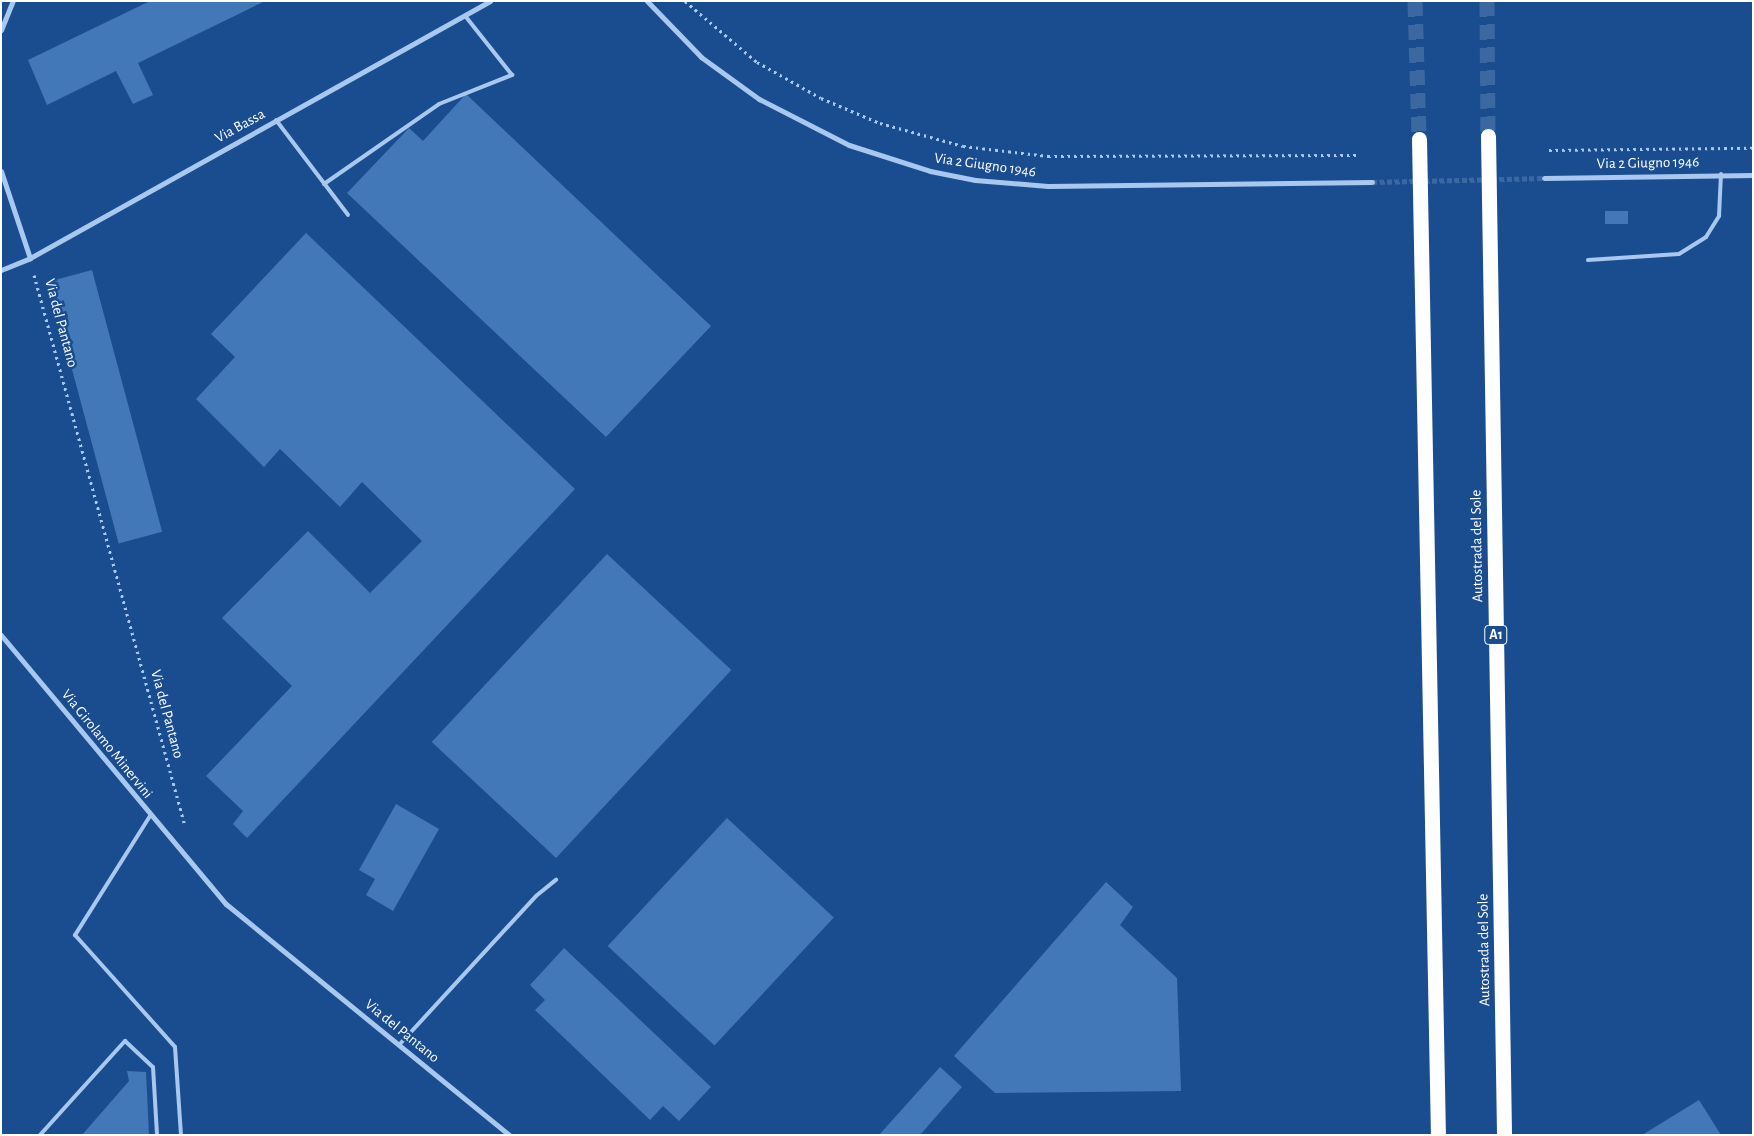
<!DOCTYPE html>
<html>
<head>
<meta charset="utf-8">
<style>
	body { margin:0 }
	#map { position:relative; width:1754px; height:1136px; overflow:hidden; background:#1a4d90; font-family:"Alegreya Sans",sans-serif }
	div>[style] { position:absolute }
	[style*='--x'] { left:calc(var(--x)*1px); top:calc(var(--y)*1px); width:calc(var(--w)*1px); rotate:calc(var(--a)*1deg) }
	.building>* { inset:0; background:#4277b8; transform-origin:0 0 }
	.minor-tunnel>* { height:5px; margin-top:-2.5px; transform-origin:0; background:repeating-linear-gradient(90deg,#3c68a1 0 5px,transparent 0 7.5px) }
	.motorway-tunnel>* { height:15px; margin-top:-7.5px; transform-origin:0; background:repeating-linear-gradient(90deg,#3c68a1 0 15px,transparent 0 23px) }
	.path>* { height:3px; margin-top:-1.5px; transform-origin:0; background:repeating-linear-gradient(90deg,#a8c8ef 0 2.5px,transparent 0 6.5px) }
	.service>* { height:4px; margin:-2px; padding:0 2px; transform-origin:2px; border-radius:2px; background:#a8c8ef }
	.minor>* { height:5px; margin:-2.5px; padding:0 2.5px; transform-origin:2.5px; border-radius:2.5px; background:#a8c8ef }
	.motorway>* { height:15px; margin:-7.5px; padding:0 7.5px; transform-origin:7.5px; border-radius:7.5px; background:#fff }
	span { translate:-50% -50%; white-space:nowrap; text-align:center; line-height:1.15; -webkit-text-stroke:5px #1a4d90; paint-order:stroke }
	.shield-label span { padding:1px 4px; background:#1a4d90; border:1px solid; border-radius:4px; -webkit-text-stroke-width:0 }
	.shield-label { font-size:14px; color:#fff; font-weight:700 }
	.street-label { font-size:15px; color:#fff }
	.frame { position:absolute; inset:0; border:2px solid #fff; pointer-events:none }
</style>
</head>
<body>
<div id="map">
	<div class="building">
		<div style="clip-path:polygon(150px 1px,265px 1px,138px 63px,153px 95px,133px 104px,116px 71px,47px 105px,28px 60px)"></div>
		<div style="clip-path:polygon(466px 94px,711px 326px,606px 437px,347px 193px,409px 128px,423px 141px)"></div>
		<div style="left:1605px;top:211px;width:23px;height:13px"></div>
		<div style="clip-path:polygon(306px 233px,575px 489px,247px 838px,233px 824px,243px 811px,206px 776px,292px 686px,222px 618px,308px 531px,370px 593px,422px 541px,362px 482px,340px 507px,280px 449px,264px 467px,196px 399px,235px 357px,211px 334px)"></div>
		<div style="left:92px;top:270px;width:271px;height:45px;rotate:75deg"></div>
		<div style="left:607px;top:554px;width:170px;height:257px;rotate:43deg"></div>
		<div style="clip-path:polygon(396px 804px,439px 829px,393px 911px,366px 895px,375px 879px,359px 870px)"></div>
		<div style="left:727px;top:818px;width:146px;height:175px;rotate:43deg"></div>
		<div style="clip-path:polygon(1106px 882px,1133px 907px,1120px 925px,1177px 978px,1181px 1091px,995px 1093px,954px 1056px)"></div>
		<div style="clip-path:polygon(564px 948px,711px 1087px,679px 1121px,663px 1106px,650px 1120px,535px 1010px,545px 1000px,530px 985px)"></div>
		<div style="clip-path:polygon(940px 1067px,962px 1087px,920px 1135px,879px 1135px)"></div>
		<div style="clip-path:polygon(127px 1071px,146px 1072px,149px 1135px,82px 1135px,129px 1081px)"></div>
		<div style="clip-path:polygon(1699px 1100px,1721px 1135px,1642px 1135px)"></div>
	</div>
	<div class="minor-tunnel">
		<div style="--x:1372;--y:182;--w:172;--a:-1.3"></div>
	</div>
	<div class="motorway-tunnel">
		<div style="--x:1415;--y:1;--w:138;--a:88.3"></div>
		<div style="--x:1487;--y:1;--w:135;--a:89.6"></div>
	</div>
	<div class="path">
		<div style="--x:685;--y:1;--w:94;--a:40.3"></div>
		<div style="--x:757;--y:62;--w:73;--a:29.4"></div>
		<div style="--x:821;--y:98;--w:64;--a:23"></div>
		<div style="--x:880;--y:123;--w:86;--a:15.5"></div>
		<div style="--x:963;--y:146;--w:86;--a:6.7"></div>
		<div style="--x:1048;--y:156;--w:311;--a:-0.2"></div>
		<div style="--x:1549;--y:150;--w:204;--a:-0.6"></div>
		<div style="--x:34;--y:275;--w:571;--a:74.67"></div>
	</div>
	<div class="service">
		<div style="--x:276;--y:120;--w:119;--a:52.8"></div>
		<div style="--x:324;--y:184;--w:140;--a:-34.8"></div>
		<div style="--x:439;--y:104;--w:79;--a:-21.7"></div>
		<div style="--x:512;--y:75;--w:74;--a:-128.4"></div>
		<div style="--x:1588;--y:260;--w:91;--a:-3.8"></div>
		<div style="--x:1679;--y:254;--w:32;--a:-32"></div>
		<div style="--x:1706;--y:237;--w:25;--a:-58"></div>
		<div style="--x:1719;--y:216;--w:42;--a:-87.3"></div>
		<div style="--x:150;--y:816;--w:141;--a:122.2"></div>
		<div style="--x:75;--y:935;--w:150;--a:48.2"></div>
		<div style="--x:175;--y:1047;--w:88;--a:86.1"></div>
		<div style="--x:399;--y:1045;--w:202;--a:-47.4"></div>
		<div style="--x:536;--y:896;--w:26;--a:-39"></div>
		<div style="--x:40;--y:1135;--w:127;--a:-47.9"></div>
		<div style="--x:125;--y:1041;--w:38;--a:43"></div>
		<div style="--x:153;--y:1067;--w:68;--a:86.6"></div>
	</div>
	<div class="minor">
		<div style="--x:647;--y:1;--w:78;--a:46"></div>
		<div style="--x:701;--y:57;--w:72;--a:35.9"></div>
		<div style="--x:759;--y:99;--w:101;--a:27.1"></div>
		<div style="--x:849;--y:145;--w:85;--a:17.8"></div>
		<div style="--x:930;--y:171;--w:46;--a:11.3"></div>
		<div style="--x:975;--y:180;--w:73;--a:4.7"></div>
		<div style="--x:1048;--y:186;--w:324;--a:-0.7"></div>
		<div style="--x:1;--y:30;--w:31;--a:-68"></div>
		<div style="--x:1;--y:171;--w:92;--a:71.6"></div>
		<div style="--x:1544;--y:178;--w:209;--a:-0.8"></div>
		<div style="--x:1;--y:270;--w:31;--a:-22"></div>
		<div style="--x:30;--y:258;--w:527;--a:-29.19"></div>
		<div style="--x:1;--y:635;--w:351;--a:50.1"></div>
		<div style="--x:226;--y:904;--w:365;--a:39.2"></div>
	</div>
	<div class="motorway">
		<div style="--x:1488;--y:136;--w:999;--a:89.08"></div>
		<div style="--x:1419;--y:139;--w:996;--a:88.91"></div>
	</div>
	<div class="shield-label">
		<span style="left:1496px;top:635px">A1</span>
	</div>
	<div class="street-label">
		<span style="left:240px;top:126px;rotate:-29deg">Via Bassa</span>
		<span style="left:1648px;top:163px;rotate:-1deg">Via 2 Giugno 1946</span>
		<span style="left:985px;top:165px;rotate:8deg">Via 2 Giugno 1946</span>
		<span style="left:61px;top:323px;rotate:75deg">Via del Pantano</span>
		<span style="left:1477px;top:546px;rotate:-91deg">Autostrada del Sole</span>
		<span style="left:167px;top:714px;rotate:75deg">Via del Pantano</span>
		<span style="left:107px;top:744px;rotate:51deg">Via Girolamo Minervini</span>
		<span style="left:1484px;top:950px;rotate:-91deg">Autostrada del Sole</span>
		<span style="left:402px;top:1031px;rotate:39deg">Via del Pantano</span>
	</div>
	<div class="frame"></div>
</div>
</body>
</html>
